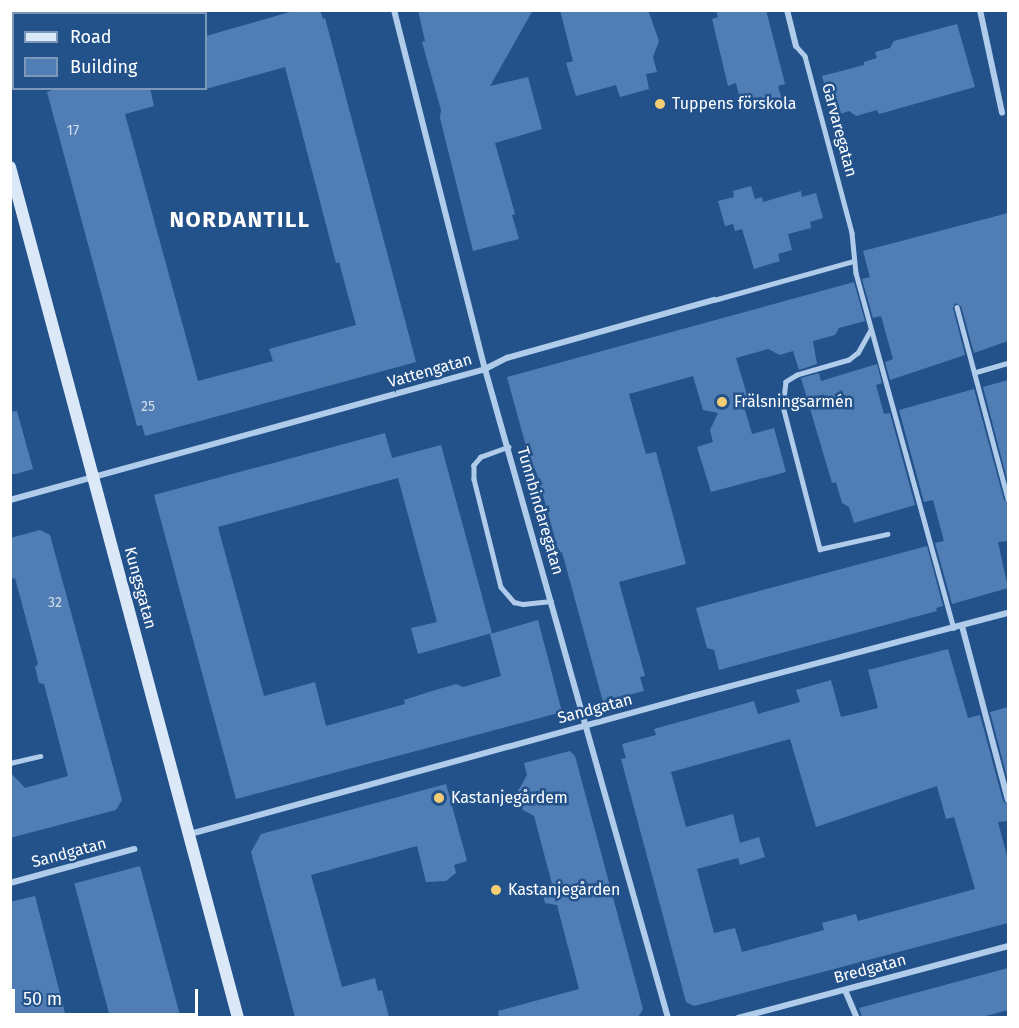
<!DOCTYPE html>
<html>
<head>
<meta charset="utf-8">
<style>
	body { margin:0 }
	#map { position:relative; width:1019px; height:1028px; overflow:hidden; background:#23528b; font-family:"Fira Sans",sans-serif }
	div>[style] { position:absolute }
	[style*='--x'] { left:calc(var(--x)*1px); top:calc(var(--y)*1px); width:calc(var(--w)*1px); rotate:calc(var(--a)*1deg) }
	.building>* { inset:0; background:#507eb4; transform-origin:0 0 }
	.service>* { height:4.5px; margin:-2.25px; padding:0 2.25px; transform-origin:2.25px; border-radius:2.25px; background:#b0ccea }
	.minor>* { height:6px; margin:-3px; padding:0 3px; transform-origin:3px; border-radius:3px; background:#b0ccea }
	.secondary>* { height:12px; margin:-6px; padding:0 6px; transform-origin:6px; border-radius:6px; background:#dbe8f8 }
	.dots>* { width:16px; height:16px; translate:-50% -50%; box-sizing:border-box; border:3px solid #23528b; border-radius:50% }
	span { translate:-50% -50%; white-space:nowrap; text-align:center; line-height:1.15; -webkit-text-stroke:5px #23528b; paint-order:stroke }
	.number-label { font-size:14px; color:#d3dfec }
	.number-label span { -webkit-text-stroke-width:0 }
	.poi-label { font-size:16px; color:#fff }
	.left { translate:0 -50%; text-align:left }
	.street-label { font-size:16px; color:#fff }
	.district-label { font-size:22px; color:#fff; font-weight:700; letter-spacing:1.5px }
	.frame { position:absolute; inset:0; border:12px solid #fff; pointer-events:none }
	.legend { position:absolute; left:12px; top:12px; width:195px; height:78px; box-sizing:border-box; background:#23528b; border:2px solid #7b97b9; margin:0; padding:8px 10px; list-style:none; font-size:18px; color:#fff }
	.legend li { display:flex; align-items:center; gap:12px; height:30px }
	.legend b { width:30px; border:2px solid #7b97b9 }
	.scale { position:absolute; left:12px; top:989px; width:186px; height:27px; box-sizing:border-box; border:3px solid #fff; border-top:0; padding-left:8px; font-size:18px; line-height:21px; white-space:nowrap; color:#fff; -webkit-text-stroke:4px #23528b; paint-order:stroke }
</style>
</head>
<body>
<div id="map">
	<div class="building">
		<div style="clip-path:polygon(297px 10px,320px 10px,323px 19px,325px 18px,416px 362px,145px 436px,142px 425px,137px 426px,47px 92px,57px 88px,150px 88px,154px 106px,125px 114px,198px 381px,273px 361px,269px 349px,356px 325px,339px 262px,336px 263px,285px 67px,206px 89px,206px 36px)"></div>
		<div style="clip-path:polygon(418px 10px,533px 10px,490px 86px,528px 77px,542px 129px,495px 143px,515px 214px,512px 215px,519px 239px,473px 251px,440px 118px,441px 110px,422px 42px,425px 41px)"></div>
		<div style="clip-path:polygon(560px 10px,648px 10px,659px 41px,653px 57px,657px 72px,646px 74px,649px 89px,620px 97px,616px 85px,576px 96px,566px 63px,573px 61px)"></div>
		<div style="clip-path:polygon(716px 10px,766px 10px,785px 84px,778px 86px,782px 100px,743px 111px,736px 83px,728px 86px,712px 19px,718px 17px)"></div>
		<div style="clip-path:polygon(957px 24px,975px 87px,879px 114px,877px 110px,856px 116px,849px 111px,833px 116px,822px 76px,864px 65px,864px 62px,877px 58px,875px 52px,890px 48px,894px 41px)"></div>
		<div style="clip-path:polygon(751px 186px,755px 199px,762px 197px,763px 202px,801px 191px,802px 197px,816px 193px,823px 218px,810px 222px,811px 228px,788px 234px,792px 250px,778px 254px,780px 261px,754px 269px,742px 229px,735px 231px,733px 224px,725px 226px,718px 201px,734px 197px,733px 191px)"></div>
		<div style="clip-path:polygon(1008px 213px,1008px 341px,974px 353px,961px 306px,955px 303px,953px 308px,965px 355px,890px 380px,885px 362px,893px 359px,881px 316px,873px 318px,862px 279px,870px 277px,863px 251px)"></div>
		<div style="clip-path:polygon(854px 282px,865px 321px,839px 328px,835px 335px,813px 341px,817px 364px,799px 370px,793px 351px,780px 355px,768px 349px,736px 358px,748px 398px,743px 403px,752px 434px,774px 428px,786px 472px,711px 492px,697px 447px,713px 442px,710px 430px,718px 413px,703px 410px,693px 376px,629px 394px,646px 454px,656px 452px,686px 564px,619px 582px,645px 676px,640px 677px,644px 691px,603px 702px,562px 552px,559px 553px,538px 477px,534px 467px,532px 468px,507px 377px)"></div>
		<div style="clip-path:polygon(877px 364px,882px 383px,876px 385px,884px 414px,890px 413px,915px 505px,854px 523px,849px 507px,842px 503px,836px 482px,832px 483px,801px 378px,819px 373px,821px 381px)"></div>
		<div style="clip-path:polygon(1008px 380px,1008px 483px,983px 387px)"></div>
		<div style="clip-path:polygon(974px 389px,1004px 500px,1008px 503px,1008px 541px,998px 542px,1008px 588px,952px 604px,935px 543px,944px 541px,933px 500px,924px 502px,899px 410px)"></div>
		<div style="clip-path:polygon(17px 411px,33px 469px,16px 474px,10px 474px,10px 412px)"></div>
		<div style="clip-path:polygon(385px 433px,392px 458px,441px 445px,492px 633px,418px 654px,411px 628px,437px 622px,398px 478px,218px 527px,264px 696px,315px 682px,326px 726px,405px 704px,404px 700px,432px 691px,456px 684px,463px 687px,501px 676px,490px 634px,538px 620px,562px 712px,236px 799px,154px 495px)"></div>
		<div style="clip-path:polygon(40px 530px,50px 535px,122px 800px,116px 810px,10px 838px,10px 772px,25px 788px,68px 776px,44px 684px,39px 683px,35px 667px,38px 664px,15px 578px,10px 579px,10px 538px)"></div>
		<div style="clip-path:polygon(927px 546px,943px 606px,936px 608px,937px 611px,719px 670px,714px 650px,707px 648px,696px 608px)"></div>
		<div style="clip-path:polygon(evenodd,948px 649px,968px 718px,980px 715px,1003px 801px,1008px 805px,1008px 821px,998px 822px,1008px 860px,1008px 923px,694px 1006px,686px 1002px,621px 759px,626px 758px,622px 744px,656px 735px,654px 729px,754px 701px,758px 714px,800px 702px,796px 690px,831px 680px,841px 717px,878px 708px,868px 670px,948px 649px,790px 739px,816px 827px,937px 786px,946px 819px,954px 817px,975px 889px,858px 921px,856px 914px,822px 923px,824px 930px,742px 952px,735px 928px,714px 933px,697px 869px,738px 858px,740px 865px,765px 857px,759px 837px,740px 843px,733px 814px,686px 827px,671px 772px,790px 739px)"></div>
		<div style="clip-path:polygon(1008px 707px,1008px 781px,990px 712px)"></div>
		<div style="clip-path:polygon(570px 751px,575px 756px,643px 1009px,638px 1017px,499px 1017px,498px 1011px,579px 989px,557px 905px,545px 903px,542px 891px,552px 884px,534px 816px,523px 810px,518px 791px,527px 775px,524px 763px)"></div>
		<div style="clip-path:polygon(446px 784px,467px 861px,454px 865px,456px 873px,446px 881px,426px 882px,417px 846px,311px 875px,342px 987px,375px 978px,378px 991px,382px 990px,389px 1017px,295px 1017px,251px 852px,261px 834px)"></div>
		<div style="left:140px;top:866px;width:156px;height:68px;rotate:75deg"></div>
		<div style="clip-path:polygon(35px 896px,66px 1017px,10px 1017px,10px 902px)"></div>
		<div style="clip-path:polygon(1008px 968px,1008px 1010px,982px 1017px,862px 1017px,859px 1008px)"></div>
	</div>
	<div class="service">
		<div style="--x:796;--y:46;--w:13;--a:48"></div>
		<div style="--x:805;--y:56;--w:183;--a:75.1"></div>
		<div style="--x:852;--y:233;--w:40;--a:84.3"></div>
		<div style="--x:856;--y:273;--w:368;--a:74.6"></div>
		<div style="--x:714;--y:300;--w:145;--a:-15.6"></div>
		<div style="--x:957;--y:307;--w:199;--a:75.1"></div>
		<div style="--x:871;--y:330;--w:26;--a:119"></div>
		<div style="--x:858;--y:353;--w:11;--a:142"></div>
		<div style="--x:849;--y:360;--w:54;--a:163.9"></div>
		<div style="--x:797;--y:375;--w:13;--a:148"></div>
		<div style="--x:786;--y:382;--w:24;--a:97"></div>
		<div style="--x:783;--y:406;--w:148;--a:75.5"></div>
		<div style="--x:820;--y:549;--w:69;--a:-12.6"></div>
		<div style="--x:976;--y:372;--w:33;--a:-16"></div>
		<div style="--x:509;--y:447;--w:30;--a:160"></div>
		<div style="--x:481;--y:457;--w:11;--a:131"></div>
		<div style="--x:474;--y:465;--w:14;--a:90"></div>
		<div style="--x:474;--y:479;--w:111;--a:76"></div>
		<div style="--x:501;--y:587;--w:20;--a:49"></div>
		<div style="--x:514;--y:602;--w:9;--a:13"></div>
		<div style="--x:523;--y:604;--w:28;--a:-6"></div>
		<div style="--x:10;--y:763;--w:31;--a:-13"></div>
	</div>
	<div class="minor">
		<div style="--x:394;--y:10;--w:370;--a:75.8"></div>
		<div style="--x:485;--y:369;--w:674;--a:74.25"></div>
		<div style="--x:787;--y:10;--w:37;--a:76"></div>
		<div style="--x:980;--y:10;--w:105;--a:77.9"></div>
		<div style="--x:144;--y:14;--w:11;--a:-22"></div>
		<div style="--x:10;--y:500;--w:493;--a:-15.4"></div>
		<div style="--x:485;--y:369;--w:25;--a:-27"></div>
		<div style="--x:507;--y:358;--w:215;--a:-15.7"></div>
		<div style="--x:962;--y:626;--w:180;--a:75.2"></div>
		<div style="--x:190;--y:834;--w:522;--a:-15.34"></div>
		<div style="--x:693;--y:696;--w:326;--a:-14.8"></div>
		<div style="--x:10;--y:883;--w:129;--a:-15.3"></div>
		<div style="--x:845;--y:990;--w:30;--a:67"></div>
		<div style="--x:738;--y:1018;--w:279;--a:-14.9"></div>
	</div>
	<div class="secondary">
		<div style="--x:10;--y:167;--w:881;--a:75"></div>
	</div>
	<div class="dots">
		<div style="left:660px;top:104px;background:#f6cd73"></div>
		<div style="left:722px;top:402px;background:#f6cd73"></div>
		<div style="left:439px;top:798px;background:#f6cd73"></div>
		<div style="left:496px;top:890px;background:#f6cd73"></div>
	</div>
	<div class="number-label">
		<span style="left:73px;top:131px">17</span>
		<span style="left:148px;top:407px">25</span>
		<span style="left:55px;top:603px">32</span>
	</div>
	<div class="poi-label">
		<span class="left" style="left:672px;top:104px">Tuppens förskola</span>
		<span class="left" style="left:734px;top:402px">Frälsningsarmén</span>
		<span class="left" style="left:451px;top:798px">Kastanjegårdem</span>
		<span class="left" style="left:508px;top:890px">Kastanjegården</span>
	</div>
	<div class="street-label">
		<span style="left:839px;top:130px;rotate:75deg">Garvaregatan</span>
		<span style="left:430px;top:371px;rotate:-16deg">Vattengatan</span>
		<span style="left:540px;top:511px;rotate:74deg">Tunnbindaregatan</span>
		<span style="left:140px;top:588px;rotate:75deg">Kungsgatan</span>
		<span style="left:595px;top:709px;rotate:-15deg">Sandgatan</span>
		<span style="left:69px;top:853px;rotate:-15deg">Sandgatan</span>
		<span style="left:870px;top:969px;rotate:-15deg">Bredgatan</span>
	</div>
	<div class="district-label">
		<span style="left:240px;top:220px">NORDANTILL</span>
	</div>
	<div class="frame"></div>
	<ul class="legend">
	<li><b style="height:8px;background:#dbe8f8"></b>Road</li>
	<li><b style="height:16px;background:#507eb4"></b>Building</li>
	</ul>
	<div class="scale">50 m</div>
</div>
</body>
</html>
